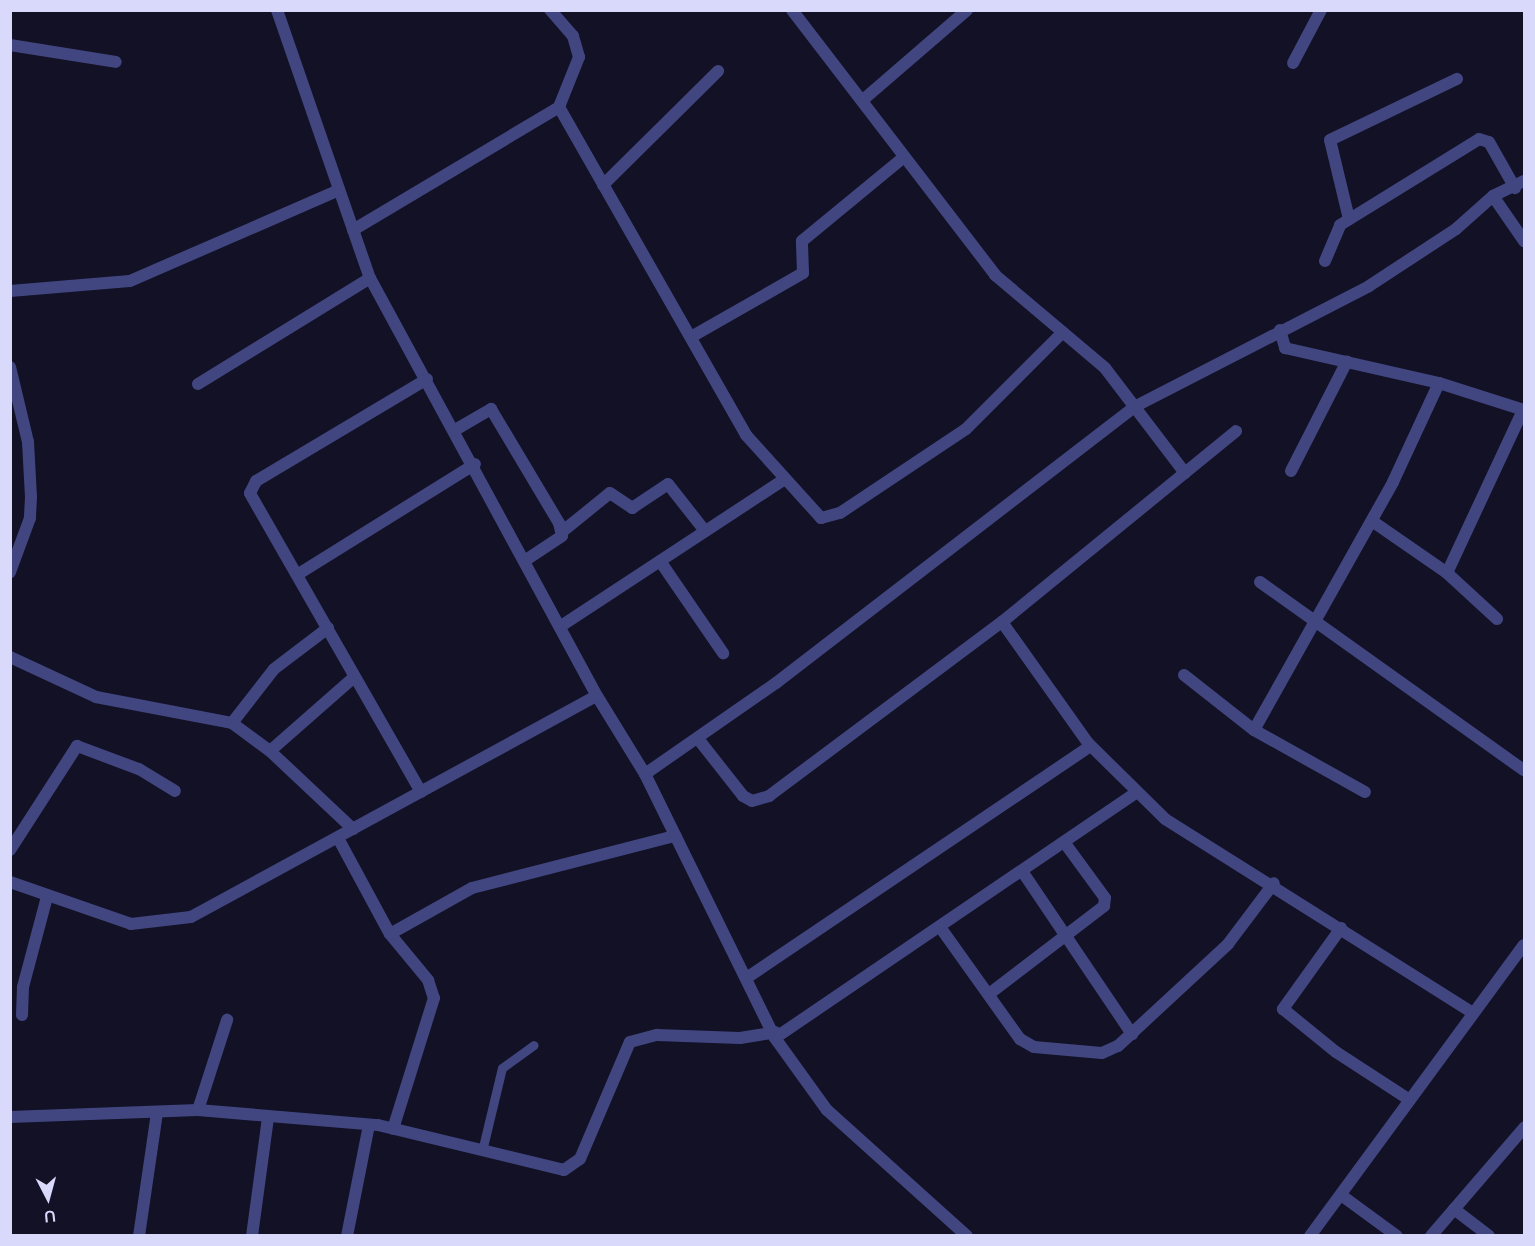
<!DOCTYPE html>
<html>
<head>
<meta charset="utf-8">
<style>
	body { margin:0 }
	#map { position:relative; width:1535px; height:1246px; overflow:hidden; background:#121125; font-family:"Nunito Sans",sans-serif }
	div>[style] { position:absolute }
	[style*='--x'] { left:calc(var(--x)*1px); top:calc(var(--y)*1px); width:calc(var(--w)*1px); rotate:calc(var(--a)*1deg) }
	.service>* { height:9px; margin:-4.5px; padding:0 4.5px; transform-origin:4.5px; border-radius:4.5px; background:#414680 }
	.minor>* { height:12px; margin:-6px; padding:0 6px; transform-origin:6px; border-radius:6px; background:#414680 }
	.tertiary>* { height:12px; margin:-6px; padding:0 6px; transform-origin:6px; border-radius:6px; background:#414680 }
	span { translate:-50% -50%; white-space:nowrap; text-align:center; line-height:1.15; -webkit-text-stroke:4.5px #121125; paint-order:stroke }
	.frame { position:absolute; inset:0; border:12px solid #d9d9fc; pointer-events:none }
	.north { position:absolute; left:18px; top:1168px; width:60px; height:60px; -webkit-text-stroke:4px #121125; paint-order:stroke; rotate:174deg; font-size:16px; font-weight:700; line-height:24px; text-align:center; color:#d9d9fc }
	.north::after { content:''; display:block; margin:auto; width:21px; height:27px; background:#d9d9fc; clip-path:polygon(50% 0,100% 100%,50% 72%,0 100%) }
</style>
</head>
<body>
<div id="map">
	<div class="service">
		<div style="--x:482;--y:1151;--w:85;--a:-76.5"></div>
		<div style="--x:502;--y:1068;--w:39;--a:-36"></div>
	</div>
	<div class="minor">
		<div style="--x:277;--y:10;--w:284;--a:70.9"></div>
		<div style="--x:370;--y:278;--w:476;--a:61.5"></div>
		<div style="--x:597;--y:696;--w:92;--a:58.4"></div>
		<div style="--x:645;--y:774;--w:294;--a:63.8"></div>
		<div style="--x:775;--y:1038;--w:89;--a:54.2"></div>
		<div style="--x:827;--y:1110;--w:188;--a:42"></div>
		<div style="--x:792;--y:10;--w:334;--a:52.5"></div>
		<div style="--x:995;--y:275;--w:144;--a:40.2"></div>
		<div style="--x:1105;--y:368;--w:132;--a:52.7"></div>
		<div style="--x:10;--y:45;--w:107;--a:9.1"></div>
		<div style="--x:1293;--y:63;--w:60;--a:-62.2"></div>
		<div style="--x:864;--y:99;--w:136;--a:-40.8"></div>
		<div style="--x:559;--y:107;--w:378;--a:60.3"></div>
		<div style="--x:746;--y:435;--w:112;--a:47.9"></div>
		<div style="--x:821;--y:518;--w:20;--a:-15"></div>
		<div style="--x:840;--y:513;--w:151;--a:-33.7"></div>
		<div style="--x:966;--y:429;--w:137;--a:-45"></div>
		<div style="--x:603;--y:185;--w:162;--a:-44.7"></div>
		<div style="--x:1493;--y:196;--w:55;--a:55.4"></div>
		<div style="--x:1349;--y:219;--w:81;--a:-103.5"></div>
		<div style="--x:1330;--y:140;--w:141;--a:-25.7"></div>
		<div style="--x:353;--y:230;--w:240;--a:-30.8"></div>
		<div style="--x:559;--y:107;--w:54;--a:-68.2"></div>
		<div style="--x:579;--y:57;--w:22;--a:-106"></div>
		<div style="--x:573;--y:36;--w:35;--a:-131"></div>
		<div style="--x:1325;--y:261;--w:39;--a:-67"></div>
		<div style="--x:1340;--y:225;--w:163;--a:-31.7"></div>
		<div style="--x:1479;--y:139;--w:10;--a:17"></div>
		<div style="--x:1489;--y:142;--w:53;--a:60.5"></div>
		<div style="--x:10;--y:291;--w:120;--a:-4.8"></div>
		<div style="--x:130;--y:281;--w:228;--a:-23.5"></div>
		<div style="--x:1280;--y:330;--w:19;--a:74"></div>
		<div style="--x:1285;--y:348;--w:158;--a:12.8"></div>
		<div style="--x:1439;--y:383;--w:89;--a:17.6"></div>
		<div style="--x:691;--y:337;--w:129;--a:-29.7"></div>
		<div style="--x:803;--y:273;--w:32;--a:-92"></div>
		<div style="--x:802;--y:241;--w:132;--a:-39.5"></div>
		<div style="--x:198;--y:384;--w:202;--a:-31.6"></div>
		<div style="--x:455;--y:430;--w:42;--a:-30.3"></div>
		<div style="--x:491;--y:409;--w:133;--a:59.2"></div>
		<div style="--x:559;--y:523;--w:13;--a:77"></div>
		<div style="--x:562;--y:536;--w:43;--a:146.3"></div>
		<div style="--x:1291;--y:471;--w:123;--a:-63"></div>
		<div style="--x:1372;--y:521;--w:91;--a:34.7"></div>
		<div style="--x:1447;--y:573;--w:178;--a:-65"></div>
		<div style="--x:563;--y:531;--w:60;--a:-39"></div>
		<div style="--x:610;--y:493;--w:27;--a:34"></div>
		<div style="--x:632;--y:508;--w:43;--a:-33.7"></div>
		<div style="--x:668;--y:484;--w:60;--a:51.8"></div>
		<div style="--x:660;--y:561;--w:112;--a:55.6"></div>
		<div style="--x:300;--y:573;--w:206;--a:-31.9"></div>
		<div style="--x:1447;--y:573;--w:68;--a:42.6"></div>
		<div style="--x:1260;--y:582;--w:324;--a:35.5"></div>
		<div style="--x:1002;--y:622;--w:148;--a:54.6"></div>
		<div style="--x:1088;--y:743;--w:108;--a:44.6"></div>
		<div style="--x:1165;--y:819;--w:364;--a:32.2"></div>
		<div style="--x:561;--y:626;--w:266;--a:-33.3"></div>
		<div style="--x:10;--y:657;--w:95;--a:24.9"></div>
		<div style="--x:96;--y:697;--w:138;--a:10.8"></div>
		<div style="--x:232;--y:723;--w:47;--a:36.4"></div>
		<div style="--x:270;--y:751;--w:114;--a:43.2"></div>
		<div style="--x:1184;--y:675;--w:89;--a:38.2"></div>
		<div style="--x:1254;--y:730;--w:127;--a:29.2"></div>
		<div style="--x:232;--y:723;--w:68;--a:-52.1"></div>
		<div style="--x:274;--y:669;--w:68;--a:-37.2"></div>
		<div style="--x:1254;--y:730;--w:284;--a:-60.7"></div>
		<div style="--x:1393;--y:482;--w:109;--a:-65.1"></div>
		<div style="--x:699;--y:740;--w:71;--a:51.8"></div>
		<div style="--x:743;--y:796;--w:10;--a:29"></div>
		<div style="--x:752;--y:801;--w:18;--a:-16"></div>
		<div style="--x:769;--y:796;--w:291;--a:-36.8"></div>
		<div style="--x:1002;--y:622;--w:302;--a:-39.2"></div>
		<div style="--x:270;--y:751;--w:111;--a:-41.3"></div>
		<div style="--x:645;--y:774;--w:160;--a:-34.8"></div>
		<div style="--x:776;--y:683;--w:454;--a:-37.6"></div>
		<div style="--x:1136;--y:406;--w:262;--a:-27.2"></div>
		<div style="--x:1369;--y:286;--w:104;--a:-33.2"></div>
		<div style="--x:1456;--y:229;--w:50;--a:-41.7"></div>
		<div style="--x:1493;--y:196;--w:34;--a:-26"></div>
		<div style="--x:421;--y:792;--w:344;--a:-119.8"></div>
		<div style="--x:250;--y:493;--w:13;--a:-63"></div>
		<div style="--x:256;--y:481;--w:199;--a:-30.8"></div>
		<div style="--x:338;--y:838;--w:109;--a:61.6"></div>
		<div style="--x:390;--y:934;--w:60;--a:50.4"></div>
		<div style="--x:428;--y:980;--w:19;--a:72"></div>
		<div style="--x:434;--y:998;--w:137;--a:107.4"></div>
		<div style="--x:10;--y:850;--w:124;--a:-57.2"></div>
		<div style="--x:77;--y:746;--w:66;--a:20.4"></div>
		<div style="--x:139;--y:769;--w:42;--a:31.4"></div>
		<div style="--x:1022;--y:871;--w:197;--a:56"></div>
		<div style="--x:10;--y:882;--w:128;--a:19.1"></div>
		<div style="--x:131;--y:924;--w:60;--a:-6.7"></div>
		<div style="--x:191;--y:917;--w:462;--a:-28.6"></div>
		<div style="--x:940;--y:927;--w:138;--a:54.5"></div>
		<div style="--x:1020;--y:1039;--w:16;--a:30"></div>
		<div style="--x:1034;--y:1047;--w:68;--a:5"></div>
		<div style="--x:1102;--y:1053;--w:17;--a:-24"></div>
		<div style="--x:1118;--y:1046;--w:150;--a:-42.8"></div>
		<div style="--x:1228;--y:944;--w:76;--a:-53"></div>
		<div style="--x:1341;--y:928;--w:100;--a:125.6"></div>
		<div style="--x:1283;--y:1009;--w:68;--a:39.1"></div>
		<div style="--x:1336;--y:1052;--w:88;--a:33"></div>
		<div style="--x:390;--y:934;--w:94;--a:-29.3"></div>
		<div style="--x:472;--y:888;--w:210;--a:-14.4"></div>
		<div style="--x:748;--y:977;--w:413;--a:-34"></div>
		<div style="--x:989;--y:994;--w:145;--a:-37.4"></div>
		<div style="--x:1104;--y:906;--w:8;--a:-83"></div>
		<div style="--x:1105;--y:898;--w:69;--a:-126.2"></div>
		<div style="--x:22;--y:1015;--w:28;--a:-88"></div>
		<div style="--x:23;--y:987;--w:93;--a:-75.1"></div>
		<div style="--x:775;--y:1038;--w:436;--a:-34.2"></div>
		<div style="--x:198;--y:1110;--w:95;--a:-72.1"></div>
		<div style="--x:10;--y:1117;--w:188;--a:-2.1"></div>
		<div style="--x:198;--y:1110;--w:181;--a:4.8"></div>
		<div style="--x:378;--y:1125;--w:191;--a:13.6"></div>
		<div style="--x:564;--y:1170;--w:19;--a:-35"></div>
		<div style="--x:580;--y:1159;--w:127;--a:-66.9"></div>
		<div style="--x:630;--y:1042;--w:28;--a:-15"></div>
		<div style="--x:657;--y:1035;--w:83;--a:2.1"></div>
		<div style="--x:740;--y:1038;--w:36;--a:-9"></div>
		<div style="--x:1341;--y:1195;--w:69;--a:36.2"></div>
		<div style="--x:1454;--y:1209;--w:44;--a:37.6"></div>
		<div style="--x:139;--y:1236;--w:125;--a:-81.7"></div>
		<div style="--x:252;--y:1236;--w:119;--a:-82.3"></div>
		<div style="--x:347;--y:1236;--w:113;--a:-78.8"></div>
		<div style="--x:1431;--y:1236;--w:143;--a:-49.3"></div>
	</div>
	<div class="tertiary">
		<div style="--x:10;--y:367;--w:77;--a:76.5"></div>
		<div style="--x:28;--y:442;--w:55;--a:86.9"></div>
		<div style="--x:31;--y:497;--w:21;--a:93"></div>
		<div style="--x:30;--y:518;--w:58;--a:110.3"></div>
		<div style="--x:1310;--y:1236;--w:361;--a:-53.7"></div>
	</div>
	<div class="frame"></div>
	<div class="north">U</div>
</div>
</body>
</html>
